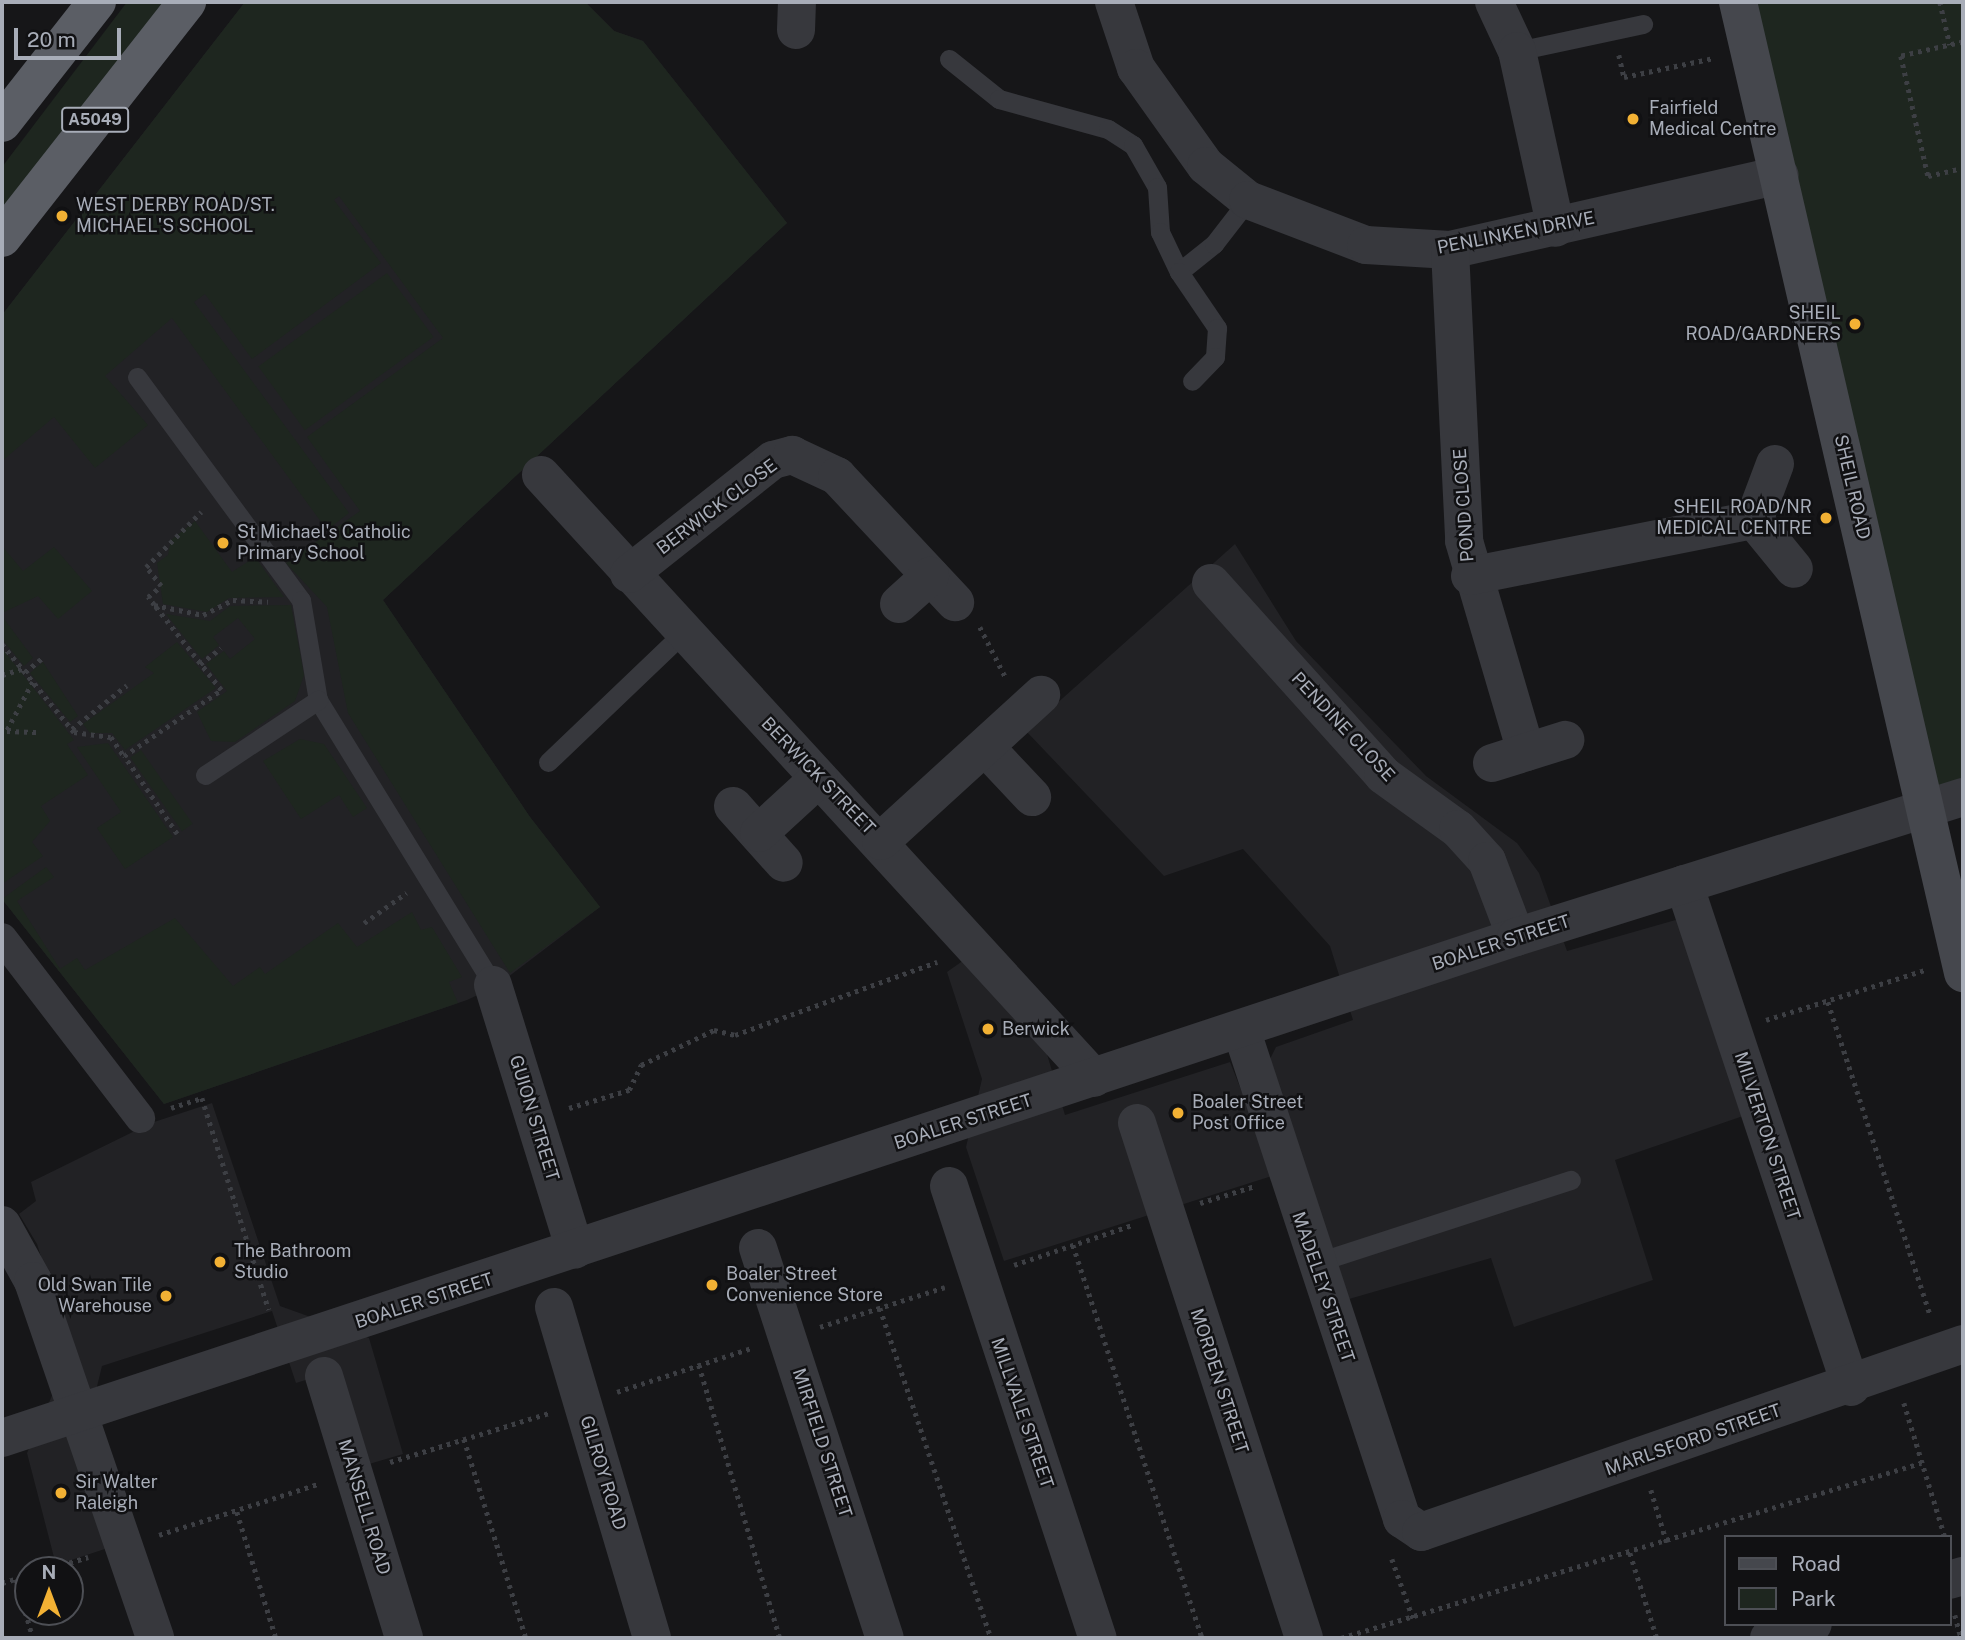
<!DOCTYPE html>
<html>
<head>
<meta charset="utf-8">
<style>
	body { margin:0 }
	#map { position:relative; width:1965px; height:1640px; overflow:hidden; background:#161618; font-family:"Public Sans",sans-serif }
	div>[style] { position:absolute }
	[style*='--x'] { left:calc(var(--x)*1px); top:calc(var(--y)*1px); width:calc(var(--w)*1px); rotate:calc(var(--a)*1deg) }
	.built>* { inset:0; background:#222225 }
	.green>* { inset:0; background:#1e261f; transform-origin:0 0 }
	.path>* { height:4.5px; margin-top:-2.25px; transform-origin:0; background:repeating-linear-gradient(90deg,#3d3f44 0 3.5px,transparent 0 8.5px) }
	.service>* { height:19px; margin:-9.5px; padding:0 9.5px; transform-origin:9.5px; border-radius:9.5px; background:#37383d }
	.pedestrian>* { height:30px; margin:-15px; padding:0 15px; transform-origin:15px; border-radius:15px; background:#37383d }
	.minor>* { height:38px; margin:-19px; padding:0 19px; transform-origin:19px; border-radius:19px; background:#37383d }
	.secondary>* { height:38px; margin:-19px; padding:0 19px; transform-origin:19px; border-radius:19px; background:#45474d }
	.trunk>* { height:38px; margin:-19px; padding:0 19px; transform-origin:19px; border-radius:19px; background:#5b5e65 }
	.dots>* { width:19px; height:19px; translate:-50% -50%; box-sizing:border-box; border:4px solid #111113; border-radius:50% }
	span { translate:-50% -50%; white-space:nowrap; text-align:center; line-height:1.15; -webkit-text-stroke:5px #111113; paint-order:stroke }
	.shield-label span { padding:2px 5px; background:#111113; border:2px solid; border-radius:5px; -webkit-text-stroke-width:0 }
	.shield-label { font-size:16px; color:#a8adb8; font-weight:700 }
	.poi-label { font-size:18px; color:#a8adb8 }
	.left { translate:0 -50%; text-align:left }
	.right { translate:-100% -50%; text-align:right }
	.street-label { font-size:18px; color:#a8adb8 }
	.frame { position:absolute; inset:0; border:4px solid #a8adb8; pointer-events:none }
	.legend { position:absolute; left:1724px; top:1535px; width:228px; height:91px; box-sizing:border-box; background:#111113; border:2px solid #4d4f55; margin:0; padding:9px 12px; list-style:none; font-size:21px; color:#a8adb8 }
	.legend li { display:flex; align-items:center; gap:14px; height:35px }
	.legend b { width:35px; border:2px solid #4d4f55 }
	.north { position:absolute; left:14px; top:1556px; width:70px; height:70px; box-sizing:border-box; background:#111113; border:2px solid #4d4f55; border-radius:50%; rotate:0deg; font-size:19px; font-weight:700; line-height:28px; text-align:center; color:#a8adb8 }
	.north::after { content:''; display:block; margin:auto; width:24px; height:32px; background:#f2b134; clip-path:polygon(50% 0,100% 100%,50% 72%,0 100%) }
	.scale { position:absolute; left:14px; top:28px; width:107px; height:32px; box-sizing:border-box; border:4px solid #a8adb8; border-top:0; padding-left:9px; font-size:21px; line-height:24px; white-space:nowrap; color:#a8adb8; -webkit-text-stroke:5px #111113; paint-order:stroke }
</style>
</head>
<body>
<div id="map">
	<div class="built">
		<div style="clip-path:polygon(245px 2px,585px 2px,614px 31px,643px 41px,787px 223px,383px 600px,530px 817px,600px 907px,495px 987px,467px 1000px,164px 1104px,2px 899px,2px 315px)"></div>
		<div style="clip-path:polygon(1235px 544px,1296px 641px,1426px 776px,1517px 843px,1539px 873px,1567px 951px,1679px 919px,1746px 1115px,1615px 1160px,1653px 1280px,1514px 1327px,1491px 1258px,1349px 1299px,1270px 1059px,1276px 1047px,1353px 1020px,1330px 946px,1243px 849px,1164px 876px,1026px 731px)"></div>
		<div style="clip-path:polygon(964px 960px,1044px 1044px,1065px 1115px,1230px 1062px,1275px 1175px,1004px 1261px,966px 1147px,982px 1079px,947px 972px)"></div>
		<div style="clip-path:polygon(212px 1103px,280px 1306px,369px 1338px,403px 1454px,369px 1464px,341px 1369px,296px 1383px,272px 1311px,102px 1366px,82px 1448px,111px 1547px,56px 1565px,27px 1453px,71px 1352px,37px 1244px,19px 1214px,36px 1201px,31px 1182px,151px 1123px)"></div>
	</div>
	<div class="green">
		<div style="clip-path:polygon(127px 2px,164px 2px,2px 211px,2px 167px)"></div>
		<div style="clip-path:polygon(245px 2px,585px 2px,614px 31px,643px 41px,787px 223px,383px 600px,530px 817px,600px 907px,510px 973px,348px 713px,327px 607px,286px 563px,360px 511px,307px 437px,443px 338px,339px 196px,334px 200px,381px 263px,252px 359px,205px 294px,194px 302px,349px 513px,327px 530px,172px 318px,105px 376px,148px 425px,95px 468px,54px 417px,2px 461px,2px 315px)"></div>
		<div style="clip-path:polygon(1738px 2px,1963px 2px,1963px 797px,1924px 807px)"></div>
		<div style="left:387px;top:273px;width:79px;height:159px;rotate:54deg"></div>
		<div style="clip-path:polygon(195px 521px,232px 572px,255px 557px,284px 597px,229px 598px,207px 612px,163px 604px,157px 563px,168px 555px,171px 540px)"></div>
		<div style="clip-path:polygon(2px 546px,23px 571px,54px 547px,92px 591px,58px 619px,38px 596px,2px 613px)"></div>
		<div style="clip-path:polygon(291px 605px,304px 675px,295px 701px,235px 742px,211px 741px,197px 712px,227px 691px,206px 664px,224px 651px,230px 659px,255px 639px,238px 618px,213px 637px,219px 645px,202px 659px,166px 614px,210px 621px,230px 606px)"></div>
		<div style="clip-path:polygon(2px 616px,33px 658px,24px 666px,2px 639px)"></div>
		<div style="clip-path:polygon(177px 642px,216px 688px,125px 750px,112px 733px,90px 733px,83px 724px,154px 673px,145px 667px)"></div>
		<div style="clip-path:polygon(2px 648px,74px 740px,67px 744px,88px 775px,41px 806px,50px 821px,32px 842px,43px 856px,2px 884px)"></div>
		<div style="clip-path:polygon(43px 662px,78px 716px,70px 722px,30px 673px)"></div>
		<div style="clip-path:polygon(300px 739px,324px 744px,367px 808px,353px 817px,339px 795px,301px 819px,263px 761px)"></div>
		<div style="clip-path:polygon(108px 743px,173px 837px,125px 869px,97px 828px,121px 812px,77px 747px)"></div>
		<div style="left:141px;top:750px;width:90px;height:13px;rotate:55deg"></div>
		<div style="clip-path:polygon(46px 867px,54px 877px,17px 901px,60px 969px,77px 958px,85px 970px,175px 918px,233px 986px,260px 967px,265px 974px,338px 923px,357px 947px,412px 912px,421px 930px,432px 927px,462px 977px,449px 982px,458px 1003px,164px 1104px,2px 899px)"></div>
	</div>
	<div class="path">
		<div style="--x:1940;--y:2;--w:44;--a:76.9"></div>
		<div style="--x:1963;--y:42;--w:64;--a:167.3"></div>
		<div style="--x:1901;--y:56;--w:123;--a:77.3"></div>
		<div style="--x:1928;--y:176;--w:36;--a:-13"></div>
		<div style="--x:1619;--y:55;--w:23;--a:77"></div>
		<div style="--x:1624;--y:77;--w:92;--a:-11.9"></div>
		<div style="--x:154;--y:605;--w:10;--a:-127"></div>
		<div style="--x:148;--y:597;--w:17;--a:-40"></div>
		<div style="--x:161;--y:586;--w:24;--a:-128"></div>
		<div style="--x:146;--y:567;--w:78;--a:-45"></div>
		<div style="--x:980;--y:627;--w:57;--a:63"></div>
		<div style="--x:2;--y:644;--w:114;--a:50.7"></div>
		<div style="--x:74;--y:732;--w:37;--a:8"></div>
		<div style="--x:111;--y:737;--w:23;--a:56"></div>
		<div style="--x:200;--y:664;--w:26;--a:-37"></div>
		<div style="--x:25;--y:672;--w:21;--a:-39"></div>
		<div style="--x:2;--y:675;--w:21;--a:-17"></div>
		<div style="--x:33;--y:682;--w:55;--a:118"></div>
		<div style="--x:7;--y:731;--w:34;--a:2"></div>
		<div style="--x:72;--y:729;--w:70;--a:-38.7"></div>
		<div style="--x:177;--y:834;--w:94;--a:-124.2"></div>
		<div style="--x:124;--y:756;--w:117;--a:-34.2"></div>
		<div style="--x:221;--y:690;--w:108;--a:-128.2"></div>
		<div style="--x:154;--y:605;--w:50;--a:11.5"></div>
		<div style="--x:203;--y:615;--w:34;--a:-27"></div>
		<div style="--x:233;--y:600;--w:35;--a:3"></div>
		<div style="--x:364;--y:923;--w:52;--a:-35.5"></div>
		<div style="--x:1828;--y:1002;--w:331;--a:71.9"></div>
		<div style="--x:1766;--y:1020;--w:167;--a:-17.5"></div>
		<div style="--x:171;--y:1108;--w:33;--a:-18"></div>
		<div style="--x:202;--y:1098;--w:222;--a:72.5"></div>
		<div style="--x:569;--y:1108;--w:63;--a:-16.7"></div>
		<div style="--x:629;--y:1090;--w:28;--a:-64"></div>
		<div style="--x:641;--y:1065;--w:81;--a:-25.6"></div>
		<div style="--x:714;--y:1030;--w:22;--a:13"></div>
		<div style="--x:735;--y:1035;--w:215;--a:-19.9"></div>
		<div style="--x:1200;--y:1203;--w:58;--a:-17.2"></div>
		<div style="--x:1073;--y:1245;--w:414;--a:71.8"></div>
		<div style="--x:1014;--y:1265;--w:125;--a:-18.7"></div>
		<div style="--x:880;--y:1308;--w:348;--a:71.4"></div>
		<div style="--x:820;--y:1327;--w:131;--a:-17.7"></div>
		<div style="--x:699;--y:1365;--w:285;--a:73.5"></div>
		<div style="--x:617;--y:1392;--w:142;--a:-18.1"></div>
		<div style="--x:1904;--y:1403;--w:140;--a:73"></div>
		<div style="--x:464;--y:1439;--w:208;--a:72.7"></div>
		<div style="--x:390;--y:1462;--w:166;--a:-17.1"></div>
		<div style="--x:1651;--y:1490;--w:55;--a:73.2"></div>
		<div style="--x:237;--y:1512;--w:132;--a:72.8"></div>
		<div style="--x:159;--y:1535;--w:167;--a:-17.8"></div>
		<div style="--x:1630;--y:1553;--w:89;--a:72.4"></div>
		<div style="--x:1392;--y:1559;--w:63;--a:70.4"></div>
		<div style="--x:45;--y:1570;--w:45;--a:-16.8"></div>
		<div style="--x:16;--y:1579;--w:61;--a:73.9"></div>
		<div style="--x:2;--y:1583;--w:27;--a:-17"></div>
		<div style="--x:1955;--y:1615;--w:24;--a:75"></div>
		<div style="--x:1341;--y:1638;--w:606;--a:-16.79"></div>
	</div>
	<div class="service">
		<div style="--x:1517;--y:51;--w:129;--a:-12.1"></div>
		<div style="--x:949;--y:59;--w:64;--a:38.7"></div>
		<div style="--x:999;--y:99;--w:113;--a:15.4"></div>
		<div style="--x:1108;--y:129;--w:30;--a:33"></div>
		<div style="--x:1133;--y:145;--w:48;--a:60.3"></div>
		<div style="--x:1157;--y:187;--w:45;--a:86.2"></div>
		<div style="--x:1160;--y:232;--w:44;--a:64.6"></div>
		<div style="--x:1179;--y:272;--w:45;--a:-38.7"></div>
		<div style="--x:1214;--y:244;--w:56;--a:-52.3"></div>
		<div style="--x:1179;--y:272;--w:68;--a:55.8"></div>
		<div style="--x:1217;--y:328;--w:29;--a:94"></div>
		<div style="--x:1215;--y:357;--w:33;--a:134"></div>
		<div style="--x:137;--y:377;--w:277;--a:53.7"></div>
		<div style="--x:301;--y:600;--w:101;--a:80.4"></div>
		<div style="--x:318;--y:700;--w:334;--a:58.4"></div>
		<div style="--x:548;--y:762;--w:187;--a:-43.7"></div>
		<div style="--x:205;--y:775;--w:136;--a:-33.6"></div>
		<div style="--x:1315;--y:1263;--w:269;--a:-18"></div>
	</div>
	<div class="pedestrian">
		<div style="--x:2;--y:938;--w:227;--a:52.5"></div>
	</div>
	<div class="minor">
		<div style="--x:1114;--y:2;--w:70;--a:71.6"></div>
		<div style="--x:1136;--y:68;--w:120;--a:54.5"></div>
		<div style="--x:1206;--y:166;--w:54;--a:39"></div>
		<div style="--x:1248;--y:200;--w:126;--a:20.9"></div>
		<div style="--x:1366;--y:245;--w:84;--a:3.4"></div>
		<div style="--x:1450;--y:250;--w:338;--a:-12.8"></div>
		<div style="--x:1494;--y:2;--w:54;--a:64.9"></div>
		<div style="--x:1517;--y:51;--w:181;--a:77.6"></div>
		<div style="--x:796;--y:30;--w:28;--a:-88"></div>
		<div style="--x:1450;--y:250;--w:291;--a:87.2"></div>
		<div style="--x:1464;--y:541;--w:220;--a:73.6"></div>
		<div style="--x:1775;--y:464;--w:60;--a:110.6"></div>
		<div style="--x:1754;--y:520;--w:63;--a:50.8"></div>
		<div style="--x:541;--y:475;--w:818;--a:47.48"></div>
		<div style="--x:629;--y:574;--w:184;--a:-38.4"></div>
		<div style="--x:773;--y:460;--w:20;--a:-15"></div>
		<div style="--x:792;--y:455;--w:50;--a:25"></div>
		<div style="--x:837;--y:476;--w:173;--a:46.9"></div>
		<div style="--x:1470;--y:576;--w:289;--a:-11.2"></div>
		<div style="--x:1211;--y:583;--w:258;--a:48.1"></div>
		<div style="--x:1383;--y:775;--w:92;--a:35.8"></div>
		<div style="--x:1458;--y:829;--w:43;--a:47.8"></div>
		<div style="--x:1487;--y:861;--w:81;--a:69.1"></div>
		<div style="--x:899;--y:604;--w:42;--a:-42.1"></div>
		<div style="--x:987;--y:749;--w:66;--a:46.8"></div>
		<div style="--x:1492;--y:763;--w:77;--a:-17.5"></div>
		<div style="--x:733;--y:806;--w:76;--a:48.2"></div>
		<div style="--x:759;--y:833;--w:81;--a:-42.5"></div>
		<div style="--x:881;--y:841;--w:217;--a:-42.4"></div>
		<div style="--x:1684;--y:884;--w:530;--a:71.63"></div>
		<div style="--x:493;--y:985;--w:277;--a:72.8"></div>
		<div style="--x:1242;--y:1032;--w:513;--a:71.81"></div>
		<div style="--x:1402;--y:1519;--w:23;--a:34"></div>
		<div style="--x:1421;--y:1532;--w:574;--a:-19.13"></div>
		<div style="--x:1137;--y:1123;--w:541;--a:72.03"></div>
		<div style="--x:949;--y:1186;--w:476;--a:71.8"></div>
		<div style="--x:2;--y:1225;--w:64;--a:61"></div>
		<div style="--x:33;--y:1281;--w:377;--a:71.1"></div>
		<div style="--x:758;--y:1248;--w:410;--a:72"></div>
		<div style="--x:554;--y:1307;--w:345;--a:73.5"></div>
		<div style="--x:324;--y:1376;--w:274;--a:73"></div>
		<div style="--x:2;--y:1438;--w:1595;--a:-18.31"></div>
		<div style="--x:1516;--y:937;--w:468;--a:-17.4"></div>
		<div style="--x:1949;--y:1580;--w:15;--a:-16"></div>
		<div style="--x:1769;--y:1638;--w:46;--a:-17.7"></div>
	</div>
	<div class="secondary">
		<div style="--x:1738;--y:2;--w:997;--a:76.95"></div>
	</div>
	<div class="trunk">
		<div style="--x:2;--y:123;--w:154;--a:-51.9"></div>
		<div style="--x:2;--y:238;--w:300;--a:-51.9"></div>
	</div>
	<div class="dots">
		<div style="left:1633px;top:119px;background:#f2b134"></div>
		<div style="left:62px;top:216px;background:#f2b134"></div>
		<div style="left:1855px;top:324px;background:#f2b134"></div>
		<div style="left:1826px;top:518px;background:#f2b134"></div>
		<div style="left:223px;top:543px;background:#f2b134"></div>
		<div style="left:988px;top:1029px;background:#f2b134"></div>
		<div style="left:1178px;top:1113px;background:#f2b134"></div>
		<div style="left:220px;top:1262px;background:#f2b134"></div>
		<div style="left:712px;top:1285px;background:#f2b134"></div>
		<div style="left:166px;top:1296px;background:#f2b134"></div>
		<div style="left:61px;top:1493px;background:#f2b134"></div>
	</div>
	<div class="shield-label">
		<span style="left:95px;top:120px">A5049</span>
	</div>
	<div class="poi-label">
		<span class="left" style="left:1649px;top:119px">Fairfield<br>Medical Centre</span>
		<span class="left" style="left:76px;top:216px">WEST DERBY ROAD/ST.<br>MICHAEL'S SCHOOL</span>
		<span class="right" style="left:1841px;top:324px">SHEIL<br>ROAD/GARDNERS</span>
		<span class="right" style="left:1812px;top:518px">SHEIL ROAD/NR<br>MEDICAL CENTRE</span>
		<span class="left" style="left:237px;top:543px">St Michael's Catholic<br>Primary School</span>
		<span class="left" style="left:1002px;top:1029px">Berwick</span>
		<span class="left" style="left:1192px;top:1113px">Boaler Street<br>Post Office</span>
		<span class="left" style="left:234px;top:1262px">The Bathroom<br>Studio</span>
		<span class="left" style="left:726px;top:1285px">Boaler Street<br>Convenience Store</span>
		<span class="right" style="left:152px;top:1296px">Old Swan Tile<br>Warehouse</span>
		<span class="left" style="left:75px;top:1493px">Sir Walter<br>Raleigh</span>
	</div>
	<div class="street-label">
		<span style="left:1516px;top:233px;rotate:-11deg">PENLINKEN DRIVE</span>
		<span style="left:1852px;top:487px;rotate:77deg">SHEIL ROAD</span>
		<span style="left:1464px;top:505px;rotate:-94deg">POND CLOSE</span>
		<span style="left:717px;top:507px;rotate:-37deg">BERWICK CLOSE</span>
		<span style="left:1343px;top:727px;rotate:47deg">PENDINE CLOSE</span>
		<span style="left:818px;top:776px;rotate:46deg">BERWICK STREET</span>
		<span style="left:1501px;top:943px;rotate:-18deg">BOALER STREET</span>
		<span style="left:534px;top:1118px;rotate:73deg">GUION STREET</span>
		<span style="left:963px;top:1122px;rotate:-18deg">BOALER STREET</span>
		<span style="left:1767px;top:1136px;rotate:72deg">MILVERTON STREET</span>
		<span style="left:1323px;top:1287px;rotate:71deg">MADELEY STREET</span>
		<span style="left:424px;top:1301px;rotate:-18deg">BOALER STREET</span>
		<span style="left:1219px;top:1381px;rotate:72deg">MORDEN STREET</span>
		<span style="left:1022px;top:1413px;rotate:71deg">MILLVALE STREET</span>
		<span style="left:1693px;top:1440px;rotate:-19deg">MARLSFORD STREET</span>
		<span style="left:822px;top:1443px;rotate:72deg">MIRFIELD STREET</span>
		<span style="left:603px;top:1473px;rotate:73deg">GILROY ROAD</span>
		<span style="left:364px;top:1507px;rotate:73deg">MANSELL ROAD</span>
	</div>
	<div class="frame"></div>
	<ul class="legend">
	<li><b style="height:9px;background:#45474d"></b>Road</li>
	<li><b style="height:19px;background:#1e261f"></b>Park</li>
	</ul>
	<div class="north">N</div>
	<div class="scale">20 m</div>
</div>
</body>
</html>
